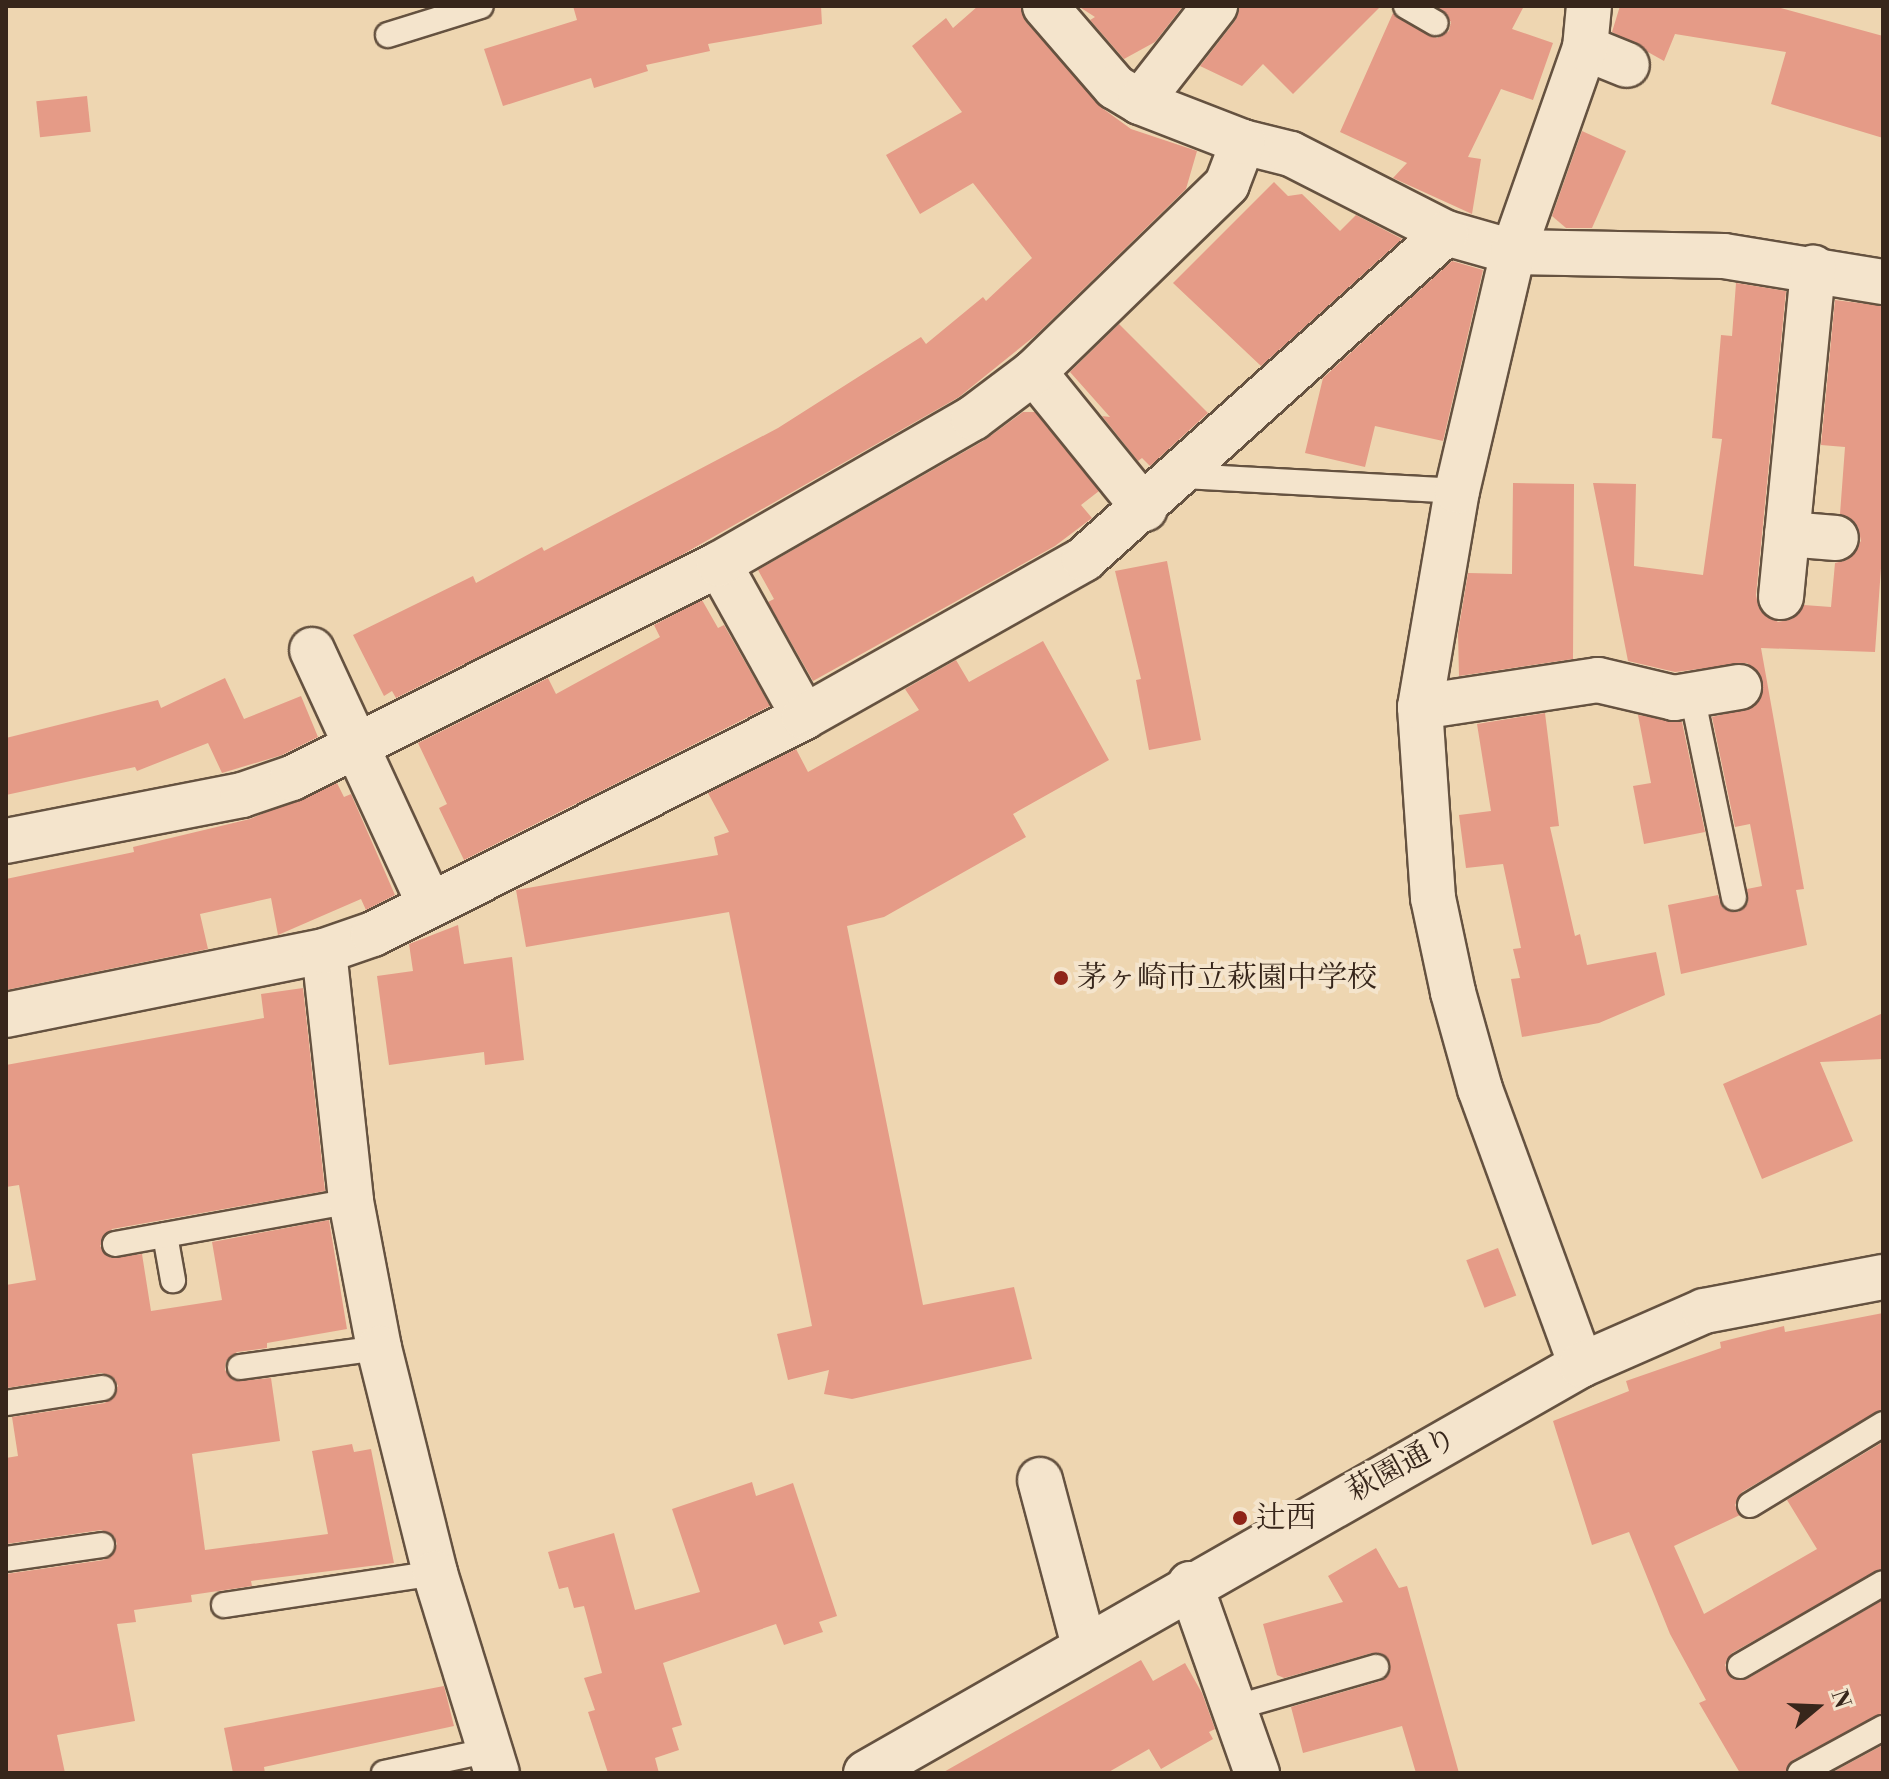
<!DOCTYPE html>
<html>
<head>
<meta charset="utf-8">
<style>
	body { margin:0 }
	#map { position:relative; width:1889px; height:1779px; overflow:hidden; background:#eed6b1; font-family:"Libre Bodoni","Noto Serif JP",serif }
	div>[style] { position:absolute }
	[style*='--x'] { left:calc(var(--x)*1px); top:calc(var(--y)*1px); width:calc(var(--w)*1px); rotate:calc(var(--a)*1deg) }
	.building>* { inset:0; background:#e59b87; transform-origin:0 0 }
	.roads { filter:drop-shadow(2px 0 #655240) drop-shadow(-2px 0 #655240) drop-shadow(0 2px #655240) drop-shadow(0 -2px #655240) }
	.service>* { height:24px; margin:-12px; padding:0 12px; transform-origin:12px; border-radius:12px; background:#f4e4cc }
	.minor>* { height:44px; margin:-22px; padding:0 22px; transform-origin:22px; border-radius:22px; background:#f4e4cc }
	.tertiary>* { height:44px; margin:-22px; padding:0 22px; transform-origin:22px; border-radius:22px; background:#f4e4cc }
	.dots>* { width:22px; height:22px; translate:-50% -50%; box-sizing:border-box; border:4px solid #f4e4cc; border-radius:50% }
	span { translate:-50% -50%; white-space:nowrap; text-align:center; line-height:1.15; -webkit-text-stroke:8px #f4e4cc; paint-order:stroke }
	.poi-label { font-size:30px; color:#37261b }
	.left { translate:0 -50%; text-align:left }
	.street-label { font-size:30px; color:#37261b }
	.frame { position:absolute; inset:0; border:8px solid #37261b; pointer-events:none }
	.north { position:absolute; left:1777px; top:1667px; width:80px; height:80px; -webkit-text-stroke:6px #f4e4cc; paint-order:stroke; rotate:71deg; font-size:22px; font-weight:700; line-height:32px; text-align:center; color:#37261b }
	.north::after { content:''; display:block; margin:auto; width:28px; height:36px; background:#37261b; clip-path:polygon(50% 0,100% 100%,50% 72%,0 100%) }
</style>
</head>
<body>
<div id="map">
	<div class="building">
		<div style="clip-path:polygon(573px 6px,821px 6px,822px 24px,708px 44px,710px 51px,646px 65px,648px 71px,594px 88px,591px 78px,503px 106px,484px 49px,577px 20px)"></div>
		<div style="clip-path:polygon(978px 6px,1020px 6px,1026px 22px,1102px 108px,1131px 129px,1197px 151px,1186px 189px,1036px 335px,959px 397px,678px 557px,396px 698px,392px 691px,384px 696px,353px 635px,473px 576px,476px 583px,542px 547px,544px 551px,778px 428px,921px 337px,926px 344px,983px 297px,986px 301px,1032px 258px,973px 183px,920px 214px,886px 155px,962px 112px,912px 46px,946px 18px,953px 28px)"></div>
		<div style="clip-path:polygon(1078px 6px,1183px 6px,1155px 42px,1124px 59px,1090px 20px,1095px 17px)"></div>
		<div style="clip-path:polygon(1239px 6px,1381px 6px,1293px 94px,1263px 64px,1242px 86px,1200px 66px,1235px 21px)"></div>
		<div style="clip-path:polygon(1436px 6px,1524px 6px,1512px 29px,1553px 43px,1533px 100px,1501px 89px,1468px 157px,1481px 159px,1472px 214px,1393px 178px,1407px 163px,1340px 132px,1393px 13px,1437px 38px,1449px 31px,1451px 22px)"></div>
		<div style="clip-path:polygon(1620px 6px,1773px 6px,1883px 36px,1883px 138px,1771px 104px,1786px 52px,1675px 34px,1664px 61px,1612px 32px)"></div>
		<div style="left:87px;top:96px;width:36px;height:51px;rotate:84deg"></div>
		<div style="clip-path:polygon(1582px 131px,1626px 151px,1592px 228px,1566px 228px,1552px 216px)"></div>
		<div style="clip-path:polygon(1274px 182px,1288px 196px,1302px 194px,1340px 231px,1356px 215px,1402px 239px,1261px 366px,1173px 283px)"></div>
		<div style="clip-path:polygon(1452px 261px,1483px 270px,1443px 441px,1375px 426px,1365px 467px,1305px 453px,1323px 378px)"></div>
		<div style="clip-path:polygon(1736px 283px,1786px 291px,1756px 595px,1759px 608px,1778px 622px,1792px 619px,1804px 605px,1831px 607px,1835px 563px,1847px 560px,1861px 541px,1858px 527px,1840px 514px,1845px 447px,1821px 445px,1835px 300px,1883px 306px,1883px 540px,1875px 652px,1761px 648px,1804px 889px,1796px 890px,1807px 945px,1681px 974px,1668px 905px,1718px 895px,1723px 908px,1738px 912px,1748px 903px,1747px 889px,1762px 886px,1750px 824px,1735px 827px,1712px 717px,1754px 707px,1763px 682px,1747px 663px,1675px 672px,1628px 661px,1593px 483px,1636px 484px,1634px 566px,1703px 575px,1722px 439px,1712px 438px,1721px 335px,1732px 336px)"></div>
		<div style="clip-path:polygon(1119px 324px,1208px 413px,1150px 466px,1142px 458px,1138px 461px,1102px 416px,1110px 417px,1070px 372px)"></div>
		<div style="clip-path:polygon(1023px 412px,1035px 412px,1099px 491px,1081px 505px,1092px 518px,1055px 546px,813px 681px,768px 602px,774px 599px,758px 570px,985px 440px)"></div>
		<div style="clip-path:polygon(1513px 483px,1574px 484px,1573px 659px,1459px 676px,1458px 633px,1468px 573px,1512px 574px)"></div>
		<div style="clip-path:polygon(1167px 561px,1201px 740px,1149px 750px,1136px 680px,1141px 679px,1115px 571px)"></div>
		<div style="clip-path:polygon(702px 600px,718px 628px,724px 625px,770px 706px,464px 860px,439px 808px,447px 804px,418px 743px,548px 678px,556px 694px,660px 637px,654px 625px)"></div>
		<div style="clip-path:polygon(1043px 641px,1109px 760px,1013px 814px,1026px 837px,884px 917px,847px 926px,923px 1305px,1014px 1287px,1032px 1359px,852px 1399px,824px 1394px,829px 1370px,788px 1380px,777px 1334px,812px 1326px,729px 912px,526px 947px,516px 890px,718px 855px,714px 837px,729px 832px,708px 793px,796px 749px,808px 772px,919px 710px,905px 689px,956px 660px,969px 682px)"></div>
		<div style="clip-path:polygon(225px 678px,244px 719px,301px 696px,318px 737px,282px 755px,222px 773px,208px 743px,137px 771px,135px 767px,6px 795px,6px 738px,158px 700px,161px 708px)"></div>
		<div style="clip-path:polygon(1545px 713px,1559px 826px,1550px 827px,1575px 936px,1580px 934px,1587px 965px,1656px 952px,1665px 995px,1599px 1023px,1522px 1037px,1511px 979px,1520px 978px,1513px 949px,1521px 948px,1503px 864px,1466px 868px,1459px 815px,1491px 811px,1477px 724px)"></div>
		<div style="clip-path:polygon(1638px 715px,1682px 722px,1705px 832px,1644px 844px,1633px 786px,1651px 783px)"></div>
		<div style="clip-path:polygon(337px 783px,344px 797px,351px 794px,395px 895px,366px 910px,361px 899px,278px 935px,271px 898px,200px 914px,208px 949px,6px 990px,6px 879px,134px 852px,133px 847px,250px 819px)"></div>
		<div style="clip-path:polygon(458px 925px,464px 964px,512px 957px,524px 1060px,485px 1065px,484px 1052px,389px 1065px,377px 976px,413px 971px,409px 944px)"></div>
		<div style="clip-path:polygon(303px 988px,325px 1191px,112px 1229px,100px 1246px,111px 1258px,142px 1254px,151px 1311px,222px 1300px,212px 1242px,329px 1220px,347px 1329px,267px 1343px,267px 1348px,237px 1352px,226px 1361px,225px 1370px,235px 1381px,271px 1378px,280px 1441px,192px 1454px,205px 1550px,328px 1534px,312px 1451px,352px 1444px,354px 1452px,371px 1449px,394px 1563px,251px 1581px,252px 1586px,191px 1595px,192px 1602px,134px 1610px,136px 1622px,117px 1624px,135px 1721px,57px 1735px,65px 1773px,6px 1773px,6px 1574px,104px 1560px,117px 1544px,113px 1535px,101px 1530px,6px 1544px,6px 1458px,18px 1456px,12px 1417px,105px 1403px,118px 1386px,114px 1378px,102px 1373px,7px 1388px,6px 1285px,36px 1280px,19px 1185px,6px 1187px,6px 1065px,264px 1018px,261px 994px)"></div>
		<div style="clip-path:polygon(1883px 1013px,1883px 1059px,1820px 1062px,1853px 1141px,1762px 1179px,1723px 1084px)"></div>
		<div style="left:1498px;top:1248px;width:51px;height:34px;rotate:69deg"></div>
		<div style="clip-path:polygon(1883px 1313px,1883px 1409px,1742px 1492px,1735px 1505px,1740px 1515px,1674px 1546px,1704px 1614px,1817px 1549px,1787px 1500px,1883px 1442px,1883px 1568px,1732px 1653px,1725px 1665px,1732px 1679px,1747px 1679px,1883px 1600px,1883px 1713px,1793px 1760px,1785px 1773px,1740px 1773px,1699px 1703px,1706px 1700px,1670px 1634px,1629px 1532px,1592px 1545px,1553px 1421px,1629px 1391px,1626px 1381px,1721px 1348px,1720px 1342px,1784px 1326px,1785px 1332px)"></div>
		<div style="clip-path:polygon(752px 1482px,756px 1496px,793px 1483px,837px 1616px,819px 1622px,823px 1632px,784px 1645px,776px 1624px,663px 1663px,682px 1725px,672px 1728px,679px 1750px,655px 1758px,659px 1773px,608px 1773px,588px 1712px,595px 1710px,584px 1678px,602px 1673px,584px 1606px,574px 1608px,568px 1587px,559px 1589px,548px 1552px,614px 1533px,635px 1610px,700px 1592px,672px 1509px)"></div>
		<div style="clip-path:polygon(1376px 1548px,1399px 1588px,1407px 1586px,1459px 1773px,1416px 1773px,1402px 1726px,1303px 1753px,1291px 1707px,1381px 1681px,1390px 1671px,1390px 1662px,1372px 1653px,1284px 1678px,1277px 1675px,1263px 1624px,1343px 1602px,1328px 1576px)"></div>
		<div style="clip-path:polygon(1141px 1660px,1153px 1681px,1185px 1663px,1202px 1693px,1215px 1729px,1209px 1732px,1213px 1739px,1161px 1769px,1149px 1749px,1107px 1773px,942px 1773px)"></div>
		<div style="clip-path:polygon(444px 1686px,454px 1726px,264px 1767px,265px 1773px,233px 1773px,224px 1728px)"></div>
		<div style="clip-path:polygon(1883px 1745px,1883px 1773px,1831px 1773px)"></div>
	</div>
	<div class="roads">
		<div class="service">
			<div style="--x:1406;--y:6;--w:34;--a:30"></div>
			<div style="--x:388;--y:35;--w:97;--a:-17.3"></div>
			<div style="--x:1182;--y:476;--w:275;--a:3.1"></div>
			<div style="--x:1692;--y:695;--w:207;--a:78.3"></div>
			<div style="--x:165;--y:1235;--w:46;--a:79.9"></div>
			<div style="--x:115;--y:1244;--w:240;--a:-10.3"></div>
			<div style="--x:240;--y:1367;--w:140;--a:-7.8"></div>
			<div style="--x:6;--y:1403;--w:98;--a:-8.8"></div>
			<div style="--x:1750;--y:1505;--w:156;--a:-31.3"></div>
			<div style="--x:6;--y:1559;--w:97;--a:-8.3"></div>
			<div style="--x:224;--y:1605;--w:213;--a:-8.6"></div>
			<div style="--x:1740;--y:1666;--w:165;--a:-30.1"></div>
			<div style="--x:1234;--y:1708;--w:148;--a:-16.1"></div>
			<div style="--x:384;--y:1773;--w:108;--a:-12.2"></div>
			<div style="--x:1800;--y:1773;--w:94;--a:-28.5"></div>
		</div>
		<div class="minor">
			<div style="--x:1045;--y:6;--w:107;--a:49.2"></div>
			<div style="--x:1115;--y:87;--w:29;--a:31"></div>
			<div style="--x:1585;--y:48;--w:45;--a:22"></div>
			<div style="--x:1243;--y:142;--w:49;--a:14"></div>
			<div style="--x:1291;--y:154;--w:174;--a:27"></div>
			<div style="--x:1446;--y:233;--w:70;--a:15.8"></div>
			<div style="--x:1513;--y:252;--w:211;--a:1.1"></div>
			<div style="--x:1724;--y:256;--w:161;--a:9.3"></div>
			<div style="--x:1034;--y:372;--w:176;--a:51"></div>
			<div style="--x:1787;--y:534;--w:49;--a:4.7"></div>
			<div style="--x:719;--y:564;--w:175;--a:60.9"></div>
			<div style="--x:1781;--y:597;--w:331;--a:-84.4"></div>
			<div style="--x:312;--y:650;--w:281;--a:65.2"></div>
			<div style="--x:1420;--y:707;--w:180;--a:-8.6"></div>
			<div style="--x:1598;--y:680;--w:78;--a:13.3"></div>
			<div style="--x:1674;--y:698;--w:66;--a:-9.6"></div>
			<div style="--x:6;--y:841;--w:240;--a:-11"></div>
			<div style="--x:242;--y:795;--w:53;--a:-18.8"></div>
			<div style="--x:292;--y:778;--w:478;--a:-26.6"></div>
			<div style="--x:719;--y:564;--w:293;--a:-29.9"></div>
			<div style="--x:973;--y:418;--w:76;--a:-37"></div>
			<div style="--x:1034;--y:372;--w:269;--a:-44.2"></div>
			<div style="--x:1227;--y:184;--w:45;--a:-69.1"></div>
			<div style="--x:1243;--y:142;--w:110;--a:-158.8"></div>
			<div style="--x:1140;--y:102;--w:122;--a:-52"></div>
			<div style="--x:324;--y:951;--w:251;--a:83.8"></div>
			<div style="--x:351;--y:1201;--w:150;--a:79.2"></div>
			<div style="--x:379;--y:1348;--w:232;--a:76"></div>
			<div style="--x:435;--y:1573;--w:209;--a:72.8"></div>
			<div style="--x:6;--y:1015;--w:324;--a:-11.4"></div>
			<div style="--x:324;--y:951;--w:52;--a:-19.1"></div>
			<div style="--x:373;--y:934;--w:483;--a:-26.7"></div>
			<div style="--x:804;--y:717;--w:322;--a:-29.4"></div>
			<div style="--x:1084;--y:559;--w:487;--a:-42"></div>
			<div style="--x:1581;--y:1365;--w:294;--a:-110.1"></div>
			<div style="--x:1480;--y:1089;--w:101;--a:-105.6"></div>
			<div style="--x:1453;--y:992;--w:96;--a:-102"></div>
			<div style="--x:1433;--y:898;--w:191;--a:-93.9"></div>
			<div style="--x:1420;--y:707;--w:219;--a:-80.3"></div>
			<div style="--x:1457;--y:491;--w:245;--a:-76.8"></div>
			<div style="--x:1513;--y:252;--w:216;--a:-70.6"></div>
			<div style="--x:1585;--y:48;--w:42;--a:-84.6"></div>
			<div style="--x:1040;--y:1480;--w:171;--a:75.1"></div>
			<div style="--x:1190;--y:1584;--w:201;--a:70.5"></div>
		</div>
		<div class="tertiary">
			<div style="--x:866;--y:1773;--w:823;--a:-29.71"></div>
			<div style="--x:1581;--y:1365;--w:134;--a:-23.7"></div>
			<div style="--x:1704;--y:1311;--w:182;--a:-10.8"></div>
		</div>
	</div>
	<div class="dots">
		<div style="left:1061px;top:978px;background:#8f2418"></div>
		<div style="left:1240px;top:1518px;background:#8f2418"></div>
	</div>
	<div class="poi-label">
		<span class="left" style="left:1077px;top:978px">茅ヶ崎市立萩園中学校</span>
		<span class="left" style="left:1256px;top:1518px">辻西</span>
	</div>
	<div class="street-label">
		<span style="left:1402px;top:1465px;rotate:-29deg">萩園通り</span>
	</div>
	<div class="frame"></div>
	<div class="north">N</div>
</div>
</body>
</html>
